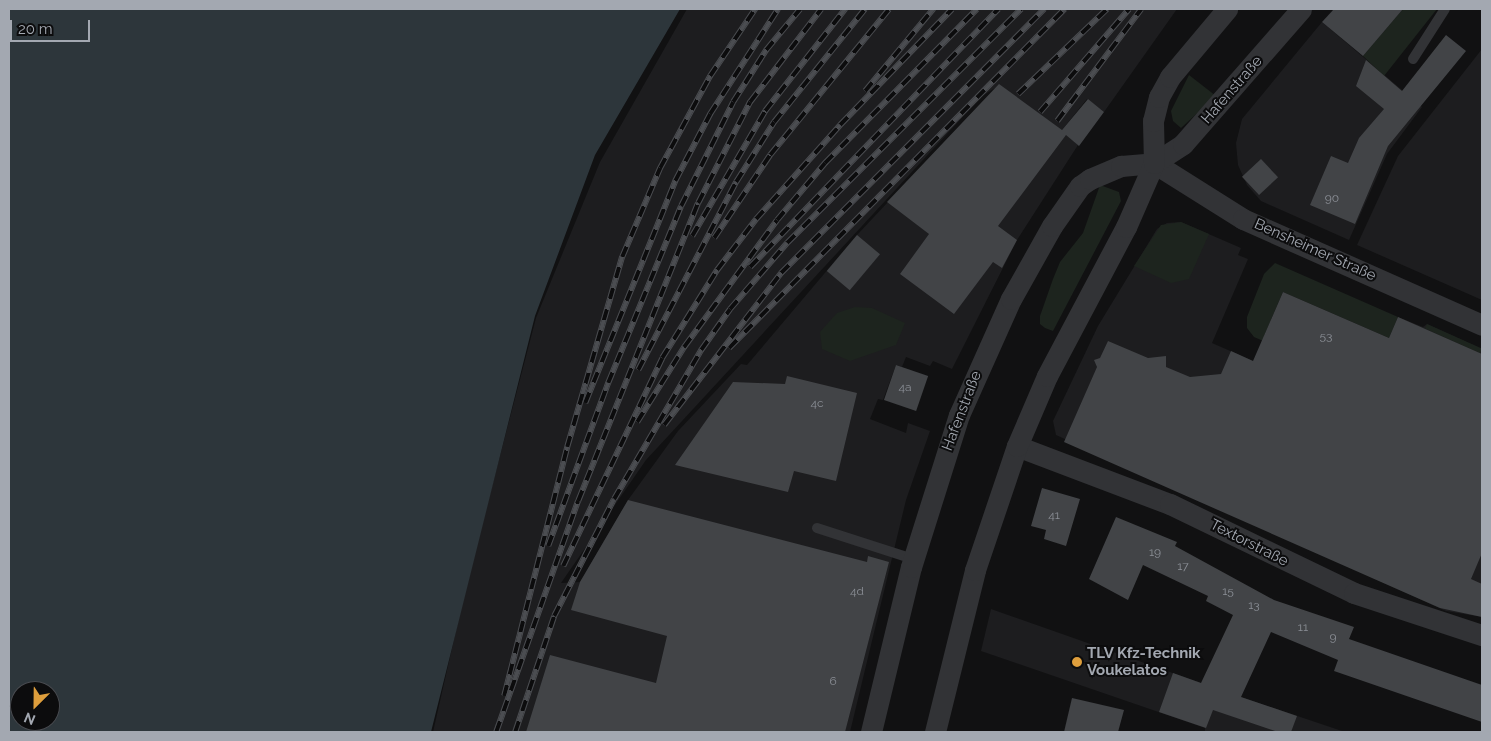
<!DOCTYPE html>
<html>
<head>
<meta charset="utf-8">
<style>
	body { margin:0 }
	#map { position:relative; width:1491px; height:741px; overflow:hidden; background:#111112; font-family:Raleway,sans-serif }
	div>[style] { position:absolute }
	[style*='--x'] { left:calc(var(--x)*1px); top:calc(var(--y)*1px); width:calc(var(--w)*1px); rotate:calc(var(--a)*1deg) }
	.built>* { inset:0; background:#1d1d1f }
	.green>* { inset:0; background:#1d241e; transform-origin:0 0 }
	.water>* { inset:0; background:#2d363b }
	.building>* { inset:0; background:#424447; transform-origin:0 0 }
	.lane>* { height:10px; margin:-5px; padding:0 5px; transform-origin:5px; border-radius:5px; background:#323336 }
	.street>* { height:21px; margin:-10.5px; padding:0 10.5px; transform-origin:10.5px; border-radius:10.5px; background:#323336 }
	.rail>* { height:5.5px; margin-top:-2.75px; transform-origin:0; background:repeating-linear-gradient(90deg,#0c0c0d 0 11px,#4b4d51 0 22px); box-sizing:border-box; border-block:1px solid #4b4d51 }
	.dots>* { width:14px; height:14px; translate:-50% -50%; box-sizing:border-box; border:2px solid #0c0c0d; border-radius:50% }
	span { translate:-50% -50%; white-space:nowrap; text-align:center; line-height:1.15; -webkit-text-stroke:4px #0c0c0d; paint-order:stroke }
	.number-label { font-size:12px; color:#8b8f96 }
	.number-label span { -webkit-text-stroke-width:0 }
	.street-label { font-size:15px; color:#a3a8b1 }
	.poi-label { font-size:15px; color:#a3a8b1; font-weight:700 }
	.left { translate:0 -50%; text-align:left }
	.frame { position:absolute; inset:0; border:10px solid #a3a8b1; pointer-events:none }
	.north { position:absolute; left:10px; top:681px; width:50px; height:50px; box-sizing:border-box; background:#0c0c0d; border:1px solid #484a4f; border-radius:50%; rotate:203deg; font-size:14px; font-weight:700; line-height:20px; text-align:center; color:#a3a8b1 }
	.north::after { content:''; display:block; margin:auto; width:18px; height:22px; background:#de9e3c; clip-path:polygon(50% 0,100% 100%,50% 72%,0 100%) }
	.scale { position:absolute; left:10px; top:20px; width:80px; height:22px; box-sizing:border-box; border:2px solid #a3a8b1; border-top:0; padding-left:6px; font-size:15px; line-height:18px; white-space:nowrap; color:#a3a8b1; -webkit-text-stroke:4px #0c0c0d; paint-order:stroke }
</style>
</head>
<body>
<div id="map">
	<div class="built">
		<div style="clip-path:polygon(evenodd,687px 9px,1177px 9px,1104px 112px,1087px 99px,1062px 130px,1078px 145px,1017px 240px,952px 369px,933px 361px,930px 366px,906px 357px,902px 367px,896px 365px,883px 400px,878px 399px,870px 419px,906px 433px,908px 423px,930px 431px,906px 500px,850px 732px,433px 732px,467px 582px,536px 318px,600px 162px,687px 9px,995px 88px,857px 235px,747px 365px,741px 364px,678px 431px,628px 500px,580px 582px,561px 583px,646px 460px,982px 96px,995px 88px)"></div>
		<div style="clip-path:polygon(1322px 22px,1422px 107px,1387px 154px,1349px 240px,1261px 201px,1247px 185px,1238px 165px,1236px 143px,1242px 119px)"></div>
		<div style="clip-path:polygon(1482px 49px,1482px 300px,1357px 245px,1398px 156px)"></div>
		<div style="clip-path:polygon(1181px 222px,1241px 248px,1238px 255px,1248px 259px,1212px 343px,1358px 407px,1398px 317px,1423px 327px,1427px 324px,1482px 349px,1482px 617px,1446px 611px,1056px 435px,1053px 421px,1098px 326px,1157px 229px,1167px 223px)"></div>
		<div style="clip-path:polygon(991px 609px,1241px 697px,1345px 732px,1205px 732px,1205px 728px,981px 651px)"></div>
	</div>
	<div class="green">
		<div style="clip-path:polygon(1403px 9px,1437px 9px,1384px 76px,1363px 56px)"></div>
		<div style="clip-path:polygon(1189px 75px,1216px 96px,1181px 128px,1173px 121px,1171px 111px)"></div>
		<div style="clip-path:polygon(1100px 185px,1119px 192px,1121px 201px,1053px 331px,1045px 328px,1040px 324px,1040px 316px,1053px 279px,1060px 262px,1083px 233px)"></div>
		<div style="clip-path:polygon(1181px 222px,1209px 234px,1189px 279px,1171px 283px,1134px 266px,1161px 225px)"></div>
		<div style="clip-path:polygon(1275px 263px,1398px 317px,1389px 338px,1283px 292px,1264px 336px,1325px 368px,1254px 337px,1247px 328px,1247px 317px,1264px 274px)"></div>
		<div style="clip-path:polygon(855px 307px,872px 308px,905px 323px,896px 345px,850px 361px,822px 349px,820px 332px,837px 313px)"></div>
		<div style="left:1427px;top:324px;width:60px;height:5px;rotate:24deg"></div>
	</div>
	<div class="water">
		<div style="clip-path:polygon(evenodd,9px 9px,680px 9px,595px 155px,535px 316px,431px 732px,9px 732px,9px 9px,20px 691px,50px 691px,50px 721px,20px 721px,20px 691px)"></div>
	</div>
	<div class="building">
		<div style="clip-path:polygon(1334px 9px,1403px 9px,1363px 56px,1322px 22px)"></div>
		<div style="clip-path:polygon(1446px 35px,1466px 51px,1388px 146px,1355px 224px,1310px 205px,1331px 156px,1348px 163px,1359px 138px,1384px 109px,1356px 86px,1366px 60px,1402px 91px)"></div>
		<div style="clip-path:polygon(999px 84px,1062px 130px,1088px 99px,1104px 112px,1079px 146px,1066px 135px,998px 226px,1017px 240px,1002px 268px,993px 262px,954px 314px,900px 274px,929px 234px,887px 202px)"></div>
		<div style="left:1261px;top:159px;width:25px;height:26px;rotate:47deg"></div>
		<div style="left:857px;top:235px;width:30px;height:47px;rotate:40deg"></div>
		<div style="clip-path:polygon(1283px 292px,1389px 338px,1398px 317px,1482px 354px,1482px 553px,1471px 579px,1482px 584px,1482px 617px,1440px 608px,1064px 442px,1097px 367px,1094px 360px,1100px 358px,1108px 341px,1148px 358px,1166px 356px,1166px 367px,1190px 377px,1221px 374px,1231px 351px,1253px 361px)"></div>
		<div style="left:896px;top:365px;width:34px;height:37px;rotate:19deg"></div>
		<div style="clip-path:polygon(787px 376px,857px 393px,836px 481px,794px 471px,788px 492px,675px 465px,733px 382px,785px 384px)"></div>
		<div style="clip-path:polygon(1042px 488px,1080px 499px,1066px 546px,1044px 539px,1046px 530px,1031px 526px)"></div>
		<div style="clip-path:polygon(628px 500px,867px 562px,868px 556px,889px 562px,845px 732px,526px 732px,550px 655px,656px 683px,667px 636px,571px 610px,580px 582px)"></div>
		<div style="clip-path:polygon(1116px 517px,1177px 542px,1175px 546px,1274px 600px,1354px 627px,1349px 639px,1482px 685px,1482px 722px,1334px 671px,1338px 660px,1271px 632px,1241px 697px,1297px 716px,1291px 732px,1278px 732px,1213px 710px,1206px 728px,1159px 712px,1173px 673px,1201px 683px,1233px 615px,1206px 601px,1208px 596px,1143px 565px,1128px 600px,1089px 579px)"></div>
		<div style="clip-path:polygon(1072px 698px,1124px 710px,1118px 732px,1064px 732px)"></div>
	</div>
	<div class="lane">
		<div style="--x:1413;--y:59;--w:59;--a:-57.4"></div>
		<div style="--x:817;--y:528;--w:101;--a:17.9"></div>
	</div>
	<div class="street">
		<div style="--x:1154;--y:163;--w:105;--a:32.2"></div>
		<div style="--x:1243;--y:219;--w:261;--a:23.9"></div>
		<div style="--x:1017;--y:446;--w:164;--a:20.8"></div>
		<div style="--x:1170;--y:504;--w:204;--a:25.8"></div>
		<div style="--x:1354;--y:593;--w:135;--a:18.2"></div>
		<div style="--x:871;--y:732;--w:170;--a:-76.4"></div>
		<div style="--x:911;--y:567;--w:159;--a:-72.5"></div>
		<div style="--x:959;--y:415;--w:127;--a:-65.9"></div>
		<div style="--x:1011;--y:299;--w:84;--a:-60.7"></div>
		<div style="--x:1052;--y:226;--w:49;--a:-55"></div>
		<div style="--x:1080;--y:186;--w:12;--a:-35"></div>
		<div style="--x:1090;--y:179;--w:34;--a:-23"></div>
		<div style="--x:1121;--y:166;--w:33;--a:-5"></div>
		<div style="--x:1154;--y:163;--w:35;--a:-33"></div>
		<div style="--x:1183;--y:144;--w:179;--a:-48.8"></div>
		<div style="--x:935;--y:732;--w:167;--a:-76.1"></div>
		<div style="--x:975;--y:570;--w:131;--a:-71.3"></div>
		<div style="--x:1017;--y:446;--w:76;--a:-66.8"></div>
		<div style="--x:1047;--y:376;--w:169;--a:-62.1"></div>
		<div style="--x:1126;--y:227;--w:70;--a:-66.4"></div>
		<div style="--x:1154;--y:163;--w:42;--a:-91.4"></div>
		<div style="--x:1153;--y:121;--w:25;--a:-76"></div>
		<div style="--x:1159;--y:97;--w:23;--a:-61"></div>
		<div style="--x:1170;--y:77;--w:89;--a:-50"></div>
	</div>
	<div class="rail">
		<div style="--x:865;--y:91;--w:107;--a:-50.3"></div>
		<div style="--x:1018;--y:94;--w:123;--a:-43.7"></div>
		<div style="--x:1040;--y:112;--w:136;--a:-49.2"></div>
		<div style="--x:1057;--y:121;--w:140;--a:-53.1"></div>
		<div style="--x:692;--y:236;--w:145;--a:-59.7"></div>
		<div style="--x:765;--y:111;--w:130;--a:-51.9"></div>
		<div style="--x:714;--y:238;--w:100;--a:-56"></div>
		<div style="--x:770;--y:155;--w:188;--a:-50.8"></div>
		<div style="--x:750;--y:267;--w:358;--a:-46.1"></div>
		<div style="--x:729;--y:348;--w:477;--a:-45.3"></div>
		<div style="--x:638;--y:370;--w:212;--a:-62.5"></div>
		<div style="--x:736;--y:182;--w:71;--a:-57.7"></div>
		<div style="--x:774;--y:122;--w:145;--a:-51.2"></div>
		<div style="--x:585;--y:403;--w:240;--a:-67.9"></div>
		<div style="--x:675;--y:181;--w:76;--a:-62.4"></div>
		<div style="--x:710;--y:114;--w:125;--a:-57.1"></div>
		<div style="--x:637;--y:422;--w:89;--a:-57.9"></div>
		<div style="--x:684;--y:347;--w:157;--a:-53.8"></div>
		<div style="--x:777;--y:220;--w:75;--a:-49.9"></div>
		<div style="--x:825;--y:163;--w:216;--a:-45.4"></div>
		<div style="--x:664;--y:425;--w:192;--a:-52.4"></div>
		<div style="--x:781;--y:273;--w:373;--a:-45.1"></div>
		<div style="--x:548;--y:546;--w:174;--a:-69.8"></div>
		<div style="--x:608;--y:383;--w:191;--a:-67.6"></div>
		<div style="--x:681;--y:206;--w:116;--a:-63.4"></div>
		<div style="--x:733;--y:102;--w:62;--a:-57.6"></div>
		<div style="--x:766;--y:50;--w:53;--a:-50.3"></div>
		<div style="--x:563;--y:566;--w:230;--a:-64.5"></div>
		<div style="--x:662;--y:358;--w:104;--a:-58"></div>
		<div style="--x:717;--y:270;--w:64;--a:-52.6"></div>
		<div style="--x:756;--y:219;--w:126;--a:-48.2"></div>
		<div style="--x:840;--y:125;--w:161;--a:-46"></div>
		<div style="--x:504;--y:696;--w:257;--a:-75.8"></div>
		<div style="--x:567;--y:447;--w:198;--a:-73.9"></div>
		<div style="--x:622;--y:257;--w:97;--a:-66.9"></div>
		<div style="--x:660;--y:168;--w:105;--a:-61.5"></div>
		<div style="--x:710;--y:76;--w:81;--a:-56.1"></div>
		<div style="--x:496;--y:732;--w:245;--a:-70.5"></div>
		<div style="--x:578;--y:501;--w:321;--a:-68.1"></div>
		<div style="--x:698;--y:203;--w:114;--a:-62.8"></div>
		<div style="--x:750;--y:102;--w:117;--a:-52.6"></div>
		<div style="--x:515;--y:732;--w:122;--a:-71.4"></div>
		<div style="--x:554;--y:616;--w:131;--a:-62.9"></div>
		<div style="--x:614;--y:499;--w:173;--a:-59.7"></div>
		<div style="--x:701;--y:350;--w:50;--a:-54.7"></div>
		<div style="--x:730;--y:309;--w:87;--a:-49.2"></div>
		<div style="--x:787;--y:243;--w:331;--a:-45"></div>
	</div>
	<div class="dots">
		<div style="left:1077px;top:662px;background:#de9e3c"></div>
	</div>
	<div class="number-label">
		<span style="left:1332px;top:199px">90</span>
		<span style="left:1326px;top:337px">53</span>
		<span style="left:905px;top:388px">4a</span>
		<span style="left:817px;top:404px">4c</span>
		<span style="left:1054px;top:516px">41</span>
		<span style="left:1155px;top:553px">19</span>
		<span style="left:1183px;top:567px">17</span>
		<span style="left:857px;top:592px">4d</span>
		<span style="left:1228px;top:592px">15</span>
		<span style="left:1254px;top:606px">13</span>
		<span style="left:1303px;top:628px">11</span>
		<span style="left:1333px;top:638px">9</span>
		<span style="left:833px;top:682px">6</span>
	</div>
	<div class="street-label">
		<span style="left:1232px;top:90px;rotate:-49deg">Hafenstraße</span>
		<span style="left:1315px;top:250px;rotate:24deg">Bensheimer Straße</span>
		<span style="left:962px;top:411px;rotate:-69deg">Hafenstraße</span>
		<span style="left:1249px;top:543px;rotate:27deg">Textorstraße</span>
	</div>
	<div class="poi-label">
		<span class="left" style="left:1087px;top:662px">TLV Kfz-Technik<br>Voukelatos</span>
	</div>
	<div class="frame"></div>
	<div class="north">N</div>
	<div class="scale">20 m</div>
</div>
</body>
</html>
